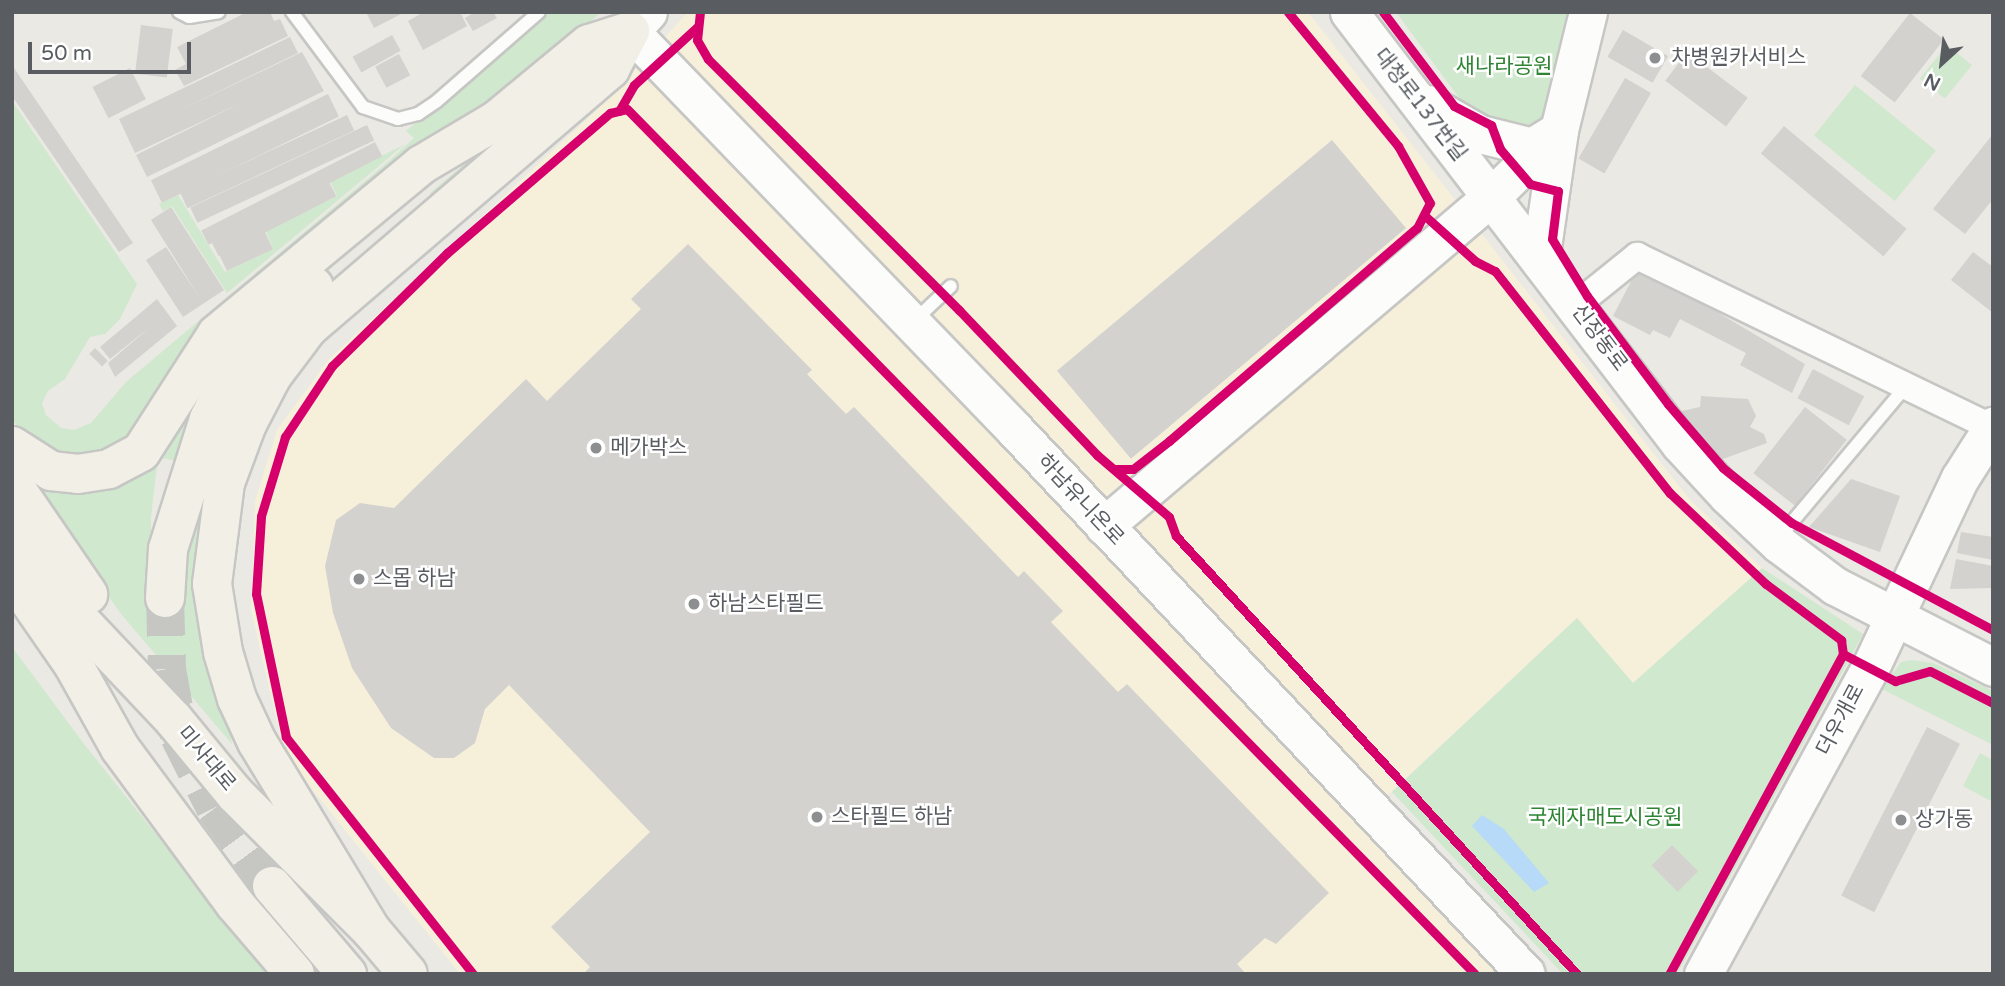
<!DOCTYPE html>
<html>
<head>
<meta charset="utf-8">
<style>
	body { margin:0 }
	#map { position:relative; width:2005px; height:986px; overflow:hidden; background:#eae9e3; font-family:"Varela Round","Noto Sans KR",sans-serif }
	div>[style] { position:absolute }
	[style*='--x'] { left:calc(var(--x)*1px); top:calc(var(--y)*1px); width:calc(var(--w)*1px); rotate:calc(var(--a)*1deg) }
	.commercial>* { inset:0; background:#f6f0db }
	.green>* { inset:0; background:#d0e8cd; transform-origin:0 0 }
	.water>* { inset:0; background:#b6daf7 }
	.building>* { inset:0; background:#d3d2ce; transform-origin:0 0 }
	.primary-tunnel>* { height:38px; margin-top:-19px; transform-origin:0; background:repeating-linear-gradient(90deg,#c6c6c3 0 38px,transparent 0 57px) }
	.roads { filter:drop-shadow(2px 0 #c6c6c4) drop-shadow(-2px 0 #c6c6c4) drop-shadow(0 2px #c6c6c4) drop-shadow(0 -2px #c6c6c4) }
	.lane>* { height:12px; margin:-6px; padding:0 6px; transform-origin:6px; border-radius:6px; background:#fcfcfb }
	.street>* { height:26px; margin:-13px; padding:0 13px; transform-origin:13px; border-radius:13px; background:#fcfcfb }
	.secondary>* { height:37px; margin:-18.5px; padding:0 18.5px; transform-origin:18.5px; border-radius:18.5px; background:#fcfcfb }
	.primary>* { height:38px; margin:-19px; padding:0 19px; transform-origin:19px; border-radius:19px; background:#f2f0e6 }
	.cycleway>* { height:9px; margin:-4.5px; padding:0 4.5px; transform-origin:4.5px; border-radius:4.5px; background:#d6006c }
	.dots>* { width:19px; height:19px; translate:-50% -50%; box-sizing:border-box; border:4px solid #fff; border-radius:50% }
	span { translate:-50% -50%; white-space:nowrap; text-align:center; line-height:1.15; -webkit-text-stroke:5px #fff; paint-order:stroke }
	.poi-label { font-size:21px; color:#595d62 }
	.left { translate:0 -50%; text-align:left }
	.park-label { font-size:21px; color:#2e8433 }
	.street-label { font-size:21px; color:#595d62 }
	.frame { position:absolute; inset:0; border:14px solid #595d62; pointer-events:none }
	.north { position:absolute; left:1907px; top:28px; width:70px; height:70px; -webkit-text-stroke:5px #fff; paint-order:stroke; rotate:207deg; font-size:19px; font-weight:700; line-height:28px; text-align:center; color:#595d62 }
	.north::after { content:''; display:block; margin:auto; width:24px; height:32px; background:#595d62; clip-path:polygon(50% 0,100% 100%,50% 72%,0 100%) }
	.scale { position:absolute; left:28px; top:42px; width:163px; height:32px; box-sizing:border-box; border:4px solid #595d62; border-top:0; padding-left:9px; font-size:21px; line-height:24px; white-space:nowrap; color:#595d62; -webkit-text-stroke:5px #fff; paint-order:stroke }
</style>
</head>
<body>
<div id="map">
	<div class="commercial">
		<div style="clip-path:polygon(688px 12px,1308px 12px,1690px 500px,1762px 568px,1633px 683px,1577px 618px,1360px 821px,1505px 974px,460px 974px,284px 754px,251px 609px,255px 501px,277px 430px,329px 359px,604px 103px)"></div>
	</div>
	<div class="green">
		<div style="clip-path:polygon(550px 12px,601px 12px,146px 423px,97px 463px,31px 450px,12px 418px,12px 101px,137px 284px,120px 319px,105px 334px,90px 337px,65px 379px,48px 391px,42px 403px,46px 415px,61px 428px,74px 430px,91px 423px,126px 382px,390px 160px,414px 138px,406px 131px)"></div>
		<div style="clip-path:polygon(1396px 12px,1574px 12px,1548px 122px,1493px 144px)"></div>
		<div style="left:1947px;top:45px;width:32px;height:43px;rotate:39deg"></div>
		<div style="clip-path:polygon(587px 61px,433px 198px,430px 193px)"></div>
		<div style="left:1855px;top:85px;width:104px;height:65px;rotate:39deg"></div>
		<div style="clip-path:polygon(404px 145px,227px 293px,172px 206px,163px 211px,159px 204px,178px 195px,225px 272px,273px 249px,266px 231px,337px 196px,330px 181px)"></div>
		<div style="clip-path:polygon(218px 351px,181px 462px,158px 457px,151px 517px,151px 599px,205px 488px,197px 563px,232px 744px,121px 614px,25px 478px,76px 488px)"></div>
		<div style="clip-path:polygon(1762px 568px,1863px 634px,1677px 974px,1563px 974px,1392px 792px,1577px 618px,1633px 683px)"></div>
		<div style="clip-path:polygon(12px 647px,84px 744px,268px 974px,12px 974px)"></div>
		<div style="clip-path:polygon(1911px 660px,1933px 663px,1993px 691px,1993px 745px,1882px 689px,1901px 662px)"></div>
		<div style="clip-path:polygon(1980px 753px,1993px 760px,1993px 802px,1963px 786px)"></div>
	</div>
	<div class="water">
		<div style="clip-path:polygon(1482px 815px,1504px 829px,1549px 883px,1534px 892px,1472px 826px)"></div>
	</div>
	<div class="building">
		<div style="clip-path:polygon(247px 12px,270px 12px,274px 21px,280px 19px,288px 36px,184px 86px,175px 70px,186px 64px,177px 47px)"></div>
		<div style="clip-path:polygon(366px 12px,405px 12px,374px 28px)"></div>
		<div style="clip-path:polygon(424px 12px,460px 12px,467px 26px,423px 50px,408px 21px)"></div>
		<div style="clip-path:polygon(475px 12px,493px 12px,497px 18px,473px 31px,465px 18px)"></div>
		<div style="left:1910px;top:13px;width:43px;height:80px;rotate:38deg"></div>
		<div style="left:141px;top:25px;width:32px;height:49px;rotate:7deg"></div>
		<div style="left:1623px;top:30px;width:52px;height:31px;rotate:30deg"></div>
		<div style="left:392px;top:35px;width:18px;height:45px;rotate:61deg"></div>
		<div style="clip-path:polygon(290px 37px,298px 53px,172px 114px,302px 52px,324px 91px,147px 177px,136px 155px,241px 103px,135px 153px,119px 119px)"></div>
		<div style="left:1687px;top:52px;width:76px;height:36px;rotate:37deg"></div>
		<div style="left:399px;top:54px;width:24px;height:27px;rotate:62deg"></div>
		<div style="clip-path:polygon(12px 65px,133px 243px,119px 252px,12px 96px)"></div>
		<div style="left:130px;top:68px;width:35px;height:42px;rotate:63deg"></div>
		<div style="left:1625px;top:78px;width:30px;height:93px;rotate:30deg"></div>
		<div style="left:328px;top:94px;width:25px;height:197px;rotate:64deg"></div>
		<div style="left:347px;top:115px;width:17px;height:184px;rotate:65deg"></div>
		<div style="left:367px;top:125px;width:17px;height:195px;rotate:65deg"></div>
		<div style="left:1784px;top:126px;width:160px;height:36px;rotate:40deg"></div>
		<div style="clip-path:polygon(1993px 134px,1993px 199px,1965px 234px,1933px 209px)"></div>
		<div style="left:1332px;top:140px;width:115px;height:359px;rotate:50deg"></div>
		<div style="left:375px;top:142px;width:16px;height:195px;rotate:63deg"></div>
		<div style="left:329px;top:182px;width:16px;height:132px;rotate:63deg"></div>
		<div style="clip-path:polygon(171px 207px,224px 290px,183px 317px,146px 260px,166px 247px,201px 300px,151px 220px)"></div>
		<div style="left:265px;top:232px;width:19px;height:51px;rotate:65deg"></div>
		<div style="clip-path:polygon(688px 244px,812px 370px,807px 374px,846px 414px,854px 407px,1018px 577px,1024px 571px,1063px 611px,1051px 622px,1118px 692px,1127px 684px,1329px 893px,1276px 944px,1265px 938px,1237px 964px,1246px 974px,583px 974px,590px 967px,551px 927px,650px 832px,509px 685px,485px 709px,475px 743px,454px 758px,434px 758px,391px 728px,352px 668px,333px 613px,325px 566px,336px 520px,360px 503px,394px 508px,526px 379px,547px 401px,641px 309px,631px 299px)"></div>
		<div style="clip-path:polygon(1973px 252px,1993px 267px,1993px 313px,1951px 280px)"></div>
		<div style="clip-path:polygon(1639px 266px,1805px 364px,1792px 393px,1740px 365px,1746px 353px,1680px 319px,1670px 338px,1653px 330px,1650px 335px,1613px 316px)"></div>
		<div style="clip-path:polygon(157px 299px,177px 326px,115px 377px,108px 363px,150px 327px,110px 359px,100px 347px)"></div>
		<div style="left:95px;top:348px;width:18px;height:8px;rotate:45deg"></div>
		<div style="left:1813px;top:369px;width:58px;height:33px;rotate:28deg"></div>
		<div style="clip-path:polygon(1701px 396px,1748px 399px,1756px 416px,1750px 427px,1764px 434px,1767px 443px,1720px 460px,1677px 412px,1700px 407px)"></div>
		<div style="left:1805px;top:407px;width:53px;height:84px;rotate:38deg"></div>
		<div style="clip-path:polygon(1851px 479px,1900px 496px,1880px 552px,1809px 527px)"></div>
		<div style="clip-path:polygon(1961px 532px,1993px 537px,1993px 560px,1957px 553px)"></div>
		<div style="clip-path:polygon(1956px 559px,1993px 566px,1992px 588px,1950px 589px)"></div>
		<div style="left:1927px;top:727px;width:37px;height:189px;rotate:27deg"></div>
		<div style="left:1672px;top:845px;width:37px;height:29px;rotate:45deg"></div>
	</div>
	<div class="primary-tunnel">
		<div style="--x:165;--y:598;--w:71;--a:88.4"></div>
		<div style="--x:167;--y:669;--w:68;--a:79.8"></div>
		<div style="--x:179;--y:736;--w:80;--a:63.4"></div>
		<div style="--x:215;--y:808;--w:97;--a:53.8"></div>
	</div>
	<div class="roads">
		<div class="lane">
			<div style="--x:179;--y:12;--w:11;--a:27"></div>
			<div style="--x:189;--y:17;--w:30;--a:-9"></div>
			<div style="--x:292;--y:12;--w:119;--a:53.2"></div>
			<div style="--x:363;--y:107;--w:37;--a:19"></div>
			<div style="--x:398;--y:119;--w:21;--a:-14"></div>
			<div style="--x:418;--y:114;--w:23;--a:-34"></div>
			<div style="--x:437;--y:101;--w:135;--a:-41.1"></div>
			<div style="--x:913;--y:322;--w:52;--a:-43.5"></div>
			<div style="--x:1777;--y:540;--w:202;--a:-50"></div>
		</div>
		<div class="street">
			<div style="--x:1575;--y:306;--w:80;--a:-38.9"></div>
			<div style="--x:1637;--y:256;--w:395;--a:25.8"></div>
		</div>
		<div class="secondary">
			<div style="--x:648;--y:12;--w:26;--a:133"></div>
			<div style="--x:630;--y:31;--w:554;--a:46.02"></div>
			<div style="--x:1015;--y:430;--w:746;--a:46.79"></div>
			<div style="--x:1349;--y:12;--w:544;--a:52.54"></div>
			<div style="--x:1680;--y:444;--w:69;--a:47.3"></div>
			<div style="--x:1727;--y:495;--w:71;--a:43.3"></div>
			<div style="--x:1779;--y:544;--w:70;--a:36.9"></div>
			<div style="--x:1835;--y:586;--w:178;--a:27.1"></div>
			<div style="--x:1428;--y:104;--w:60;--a:30"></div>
			<div style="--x:1480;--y:134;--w:54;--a:14"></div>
			<div style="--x:1532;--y:147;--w:28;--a:-32"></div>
			<div style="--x:1540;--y:261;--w:132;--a:-81.7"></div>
			<div style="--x:1104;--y:526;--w:508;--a:-40.37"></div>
			<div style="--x:1491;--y:197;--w:95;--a:-44.6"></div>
			<div style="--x:1559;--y:130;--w:122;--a:-76.2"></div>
			<div style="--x:1703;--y:974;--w:349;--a:-61.4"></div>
			<div style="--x:1870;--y:668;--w:210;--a:-64.7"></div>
			<div style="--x:1960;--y:478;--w:62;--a:-57.6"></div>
		</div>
		<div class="primary">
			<div style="--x:12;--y:446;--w:46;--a:32.7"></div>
			<div style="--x:51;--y:471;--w:27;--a:6"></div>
			<div style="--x:78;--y:474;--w:31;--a:-9"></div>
			<div style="--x:109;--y:469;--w:36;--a:-28"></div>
			<div style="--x:141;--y:452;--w:140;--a:-57.2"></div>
			<div style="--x:217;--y:334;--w:265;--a:-39.6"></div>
			<div style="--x:421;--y:165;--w:88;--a:-30.6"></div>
			<div style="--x:497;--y:120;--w:119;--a:-39.6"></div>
			<div style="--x:589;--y:44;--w:43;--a:-17.6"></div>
			<div style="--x:12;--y:483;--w:135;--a:55.6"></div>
			<div style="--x:12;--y:536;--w:95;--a:51.8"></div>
			<div style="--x:71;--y:611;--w:150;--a:46.6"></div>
			<div style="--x:174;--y:720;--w:96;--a:50.5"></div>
			<div style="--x:235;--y:794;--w:192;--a:45"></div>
			<div style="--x:371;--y:930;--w:57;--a:49.9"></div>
			<div style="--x:12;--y:576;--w:107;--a:55.3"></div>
			<div style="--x:73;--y:664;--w:96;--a:60.8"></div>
			<div style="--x:120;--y:748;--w:194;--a:53.6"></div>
			<div style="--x:235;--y:904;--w:92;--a:49.4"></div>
			<div style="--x:165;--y:598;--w:49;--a:-86.5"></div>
			<div style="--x:168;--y:549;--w:136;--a:-72.5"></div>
			<div style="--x:209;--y:419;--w:60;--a:-63.4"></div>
			<div style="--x:236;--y:365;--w:49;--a:-50.8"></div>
			<div style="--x:267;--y:327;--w:62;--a:-41.1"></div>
			<div style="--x:272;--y:886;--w:116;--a:49.6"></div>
			<div style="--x:371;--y:930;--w:220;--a:-121.2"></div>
			<div style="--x:257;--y:742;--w:47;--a:-114.9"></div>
			<div style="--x:237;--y:699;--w:49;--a:-106.6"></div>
			<div style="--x:223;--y:652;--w:69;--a:-99.2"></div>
			<div style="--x:212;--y:584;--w:102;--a:-82.7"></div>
			<div style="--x:225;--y:483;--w:63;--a:-69.6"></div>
			<div style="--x:247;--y:424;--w:54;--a:-62.5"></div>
			<div style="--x:272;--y:376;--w:60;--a:-53.1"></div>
			<div style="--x:308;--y:328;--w:398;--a:-40.6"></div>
			<div style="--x:610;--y:69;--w:43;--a:-62.2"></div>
		</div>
	</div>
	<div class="cycleway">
		<div style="--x:700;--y:12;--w:28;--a:96"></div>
		<div style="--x:697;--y:40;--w:22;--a:60"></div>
		<div style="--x:708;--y:59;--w:355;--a:45"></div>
		<div style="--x:959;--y:310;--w:200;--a:46.4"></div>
		<div style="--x:1097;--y:455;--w:95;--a:40.7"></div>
		<div style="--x:1169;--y:517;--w:20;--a:70"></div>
		<div style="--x:1176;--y:536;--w:594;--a:47.53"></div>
		<div style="--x:1383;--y:12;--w:118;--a:52.9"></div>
		<div style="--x:1454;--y:106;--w:42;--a:27.2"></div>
		<div style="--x:1491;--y:125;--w:26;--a:69"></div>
		<div style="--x:1500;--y:149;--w:46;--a:49.4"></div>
		<div style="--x:1530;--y:184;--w:29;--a:14"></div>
		<div style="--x:1558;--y:191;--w:48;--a:97.1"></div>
		<div style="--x:1552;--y:239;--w:67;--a:58.4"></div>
		<div style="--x:1587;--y:296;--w:135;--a:53.1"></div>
		<div style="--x:1668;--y:404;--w:84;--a:49.3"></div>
		<div style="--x:1723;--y:468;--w:88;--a:38.6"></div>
		<div style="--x:1792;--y:523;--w:228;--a:28"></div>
		<div style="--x:619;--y:111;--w:30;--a:-60"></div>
		<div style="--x:634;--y:85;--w:86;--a:-42.6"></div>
		<div style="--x:1424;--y:215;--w:69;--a:42"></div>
		<div style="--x:1475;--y:261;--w:22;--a:27"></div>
		<div style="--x:1495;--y:271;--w:283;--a:51.8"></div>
		<div style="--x:1670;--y:493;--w:132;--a:43.5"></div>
		<div style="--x:1766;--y:584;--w:94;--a:36.7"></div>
		<div style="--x:1841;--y:640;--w:14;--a:82"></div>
		<div style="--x:1843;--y:654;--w:364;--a:118.5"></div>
		<div style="--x:1115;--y:469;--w:18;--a:0"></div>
		<div style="--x:1133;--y:469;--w:46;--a:-37.9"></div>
		<div style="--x:1169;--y:441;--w:327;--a:-40.7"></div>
		<div style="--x:1417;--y:228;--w:28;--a:-63"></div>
		<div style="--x:1430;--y:203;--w:65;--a:-119.3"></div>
		<div style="--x:1398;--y:146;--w:173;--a:-129.4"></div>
		<div style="--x:1843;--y:654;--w:59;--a:27.4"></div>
		<div style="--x:1895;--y:681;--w:36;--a:-16"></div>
		<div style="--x:1930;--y:671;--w:71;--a:26.9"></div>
		<div style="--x:473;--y:974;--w:302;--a:-128.3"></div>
		<div style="--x:286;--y:737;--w:146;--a:-101.8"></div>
		<div style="--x:256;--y:594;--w:78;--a:-86.3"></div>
		<div style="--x:261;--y:516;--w:83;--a:-73.1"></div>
		<div style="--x:285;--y:437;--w:85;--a:-56.5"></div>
		<div style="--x:332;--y:366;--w:161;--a:-44.5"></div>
		<div style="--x:447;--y:253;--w:215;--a:-40.7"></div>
		<div style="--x:610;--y:113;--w:17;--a:-13"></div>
		<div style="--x:627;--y:109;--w:1211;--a:45.57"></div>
	</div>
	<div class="dots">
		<div style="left:1655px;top:58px;background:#8c8e8f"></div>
		<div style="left:596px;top:448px;background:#8c8e8f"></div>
		<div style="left:359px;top:579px;background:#8c8e8f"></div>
		<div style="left:694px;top:604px;background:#8c8e8f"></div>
		<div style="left:817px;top:817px;background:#8c8e8f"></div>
		<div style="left:1901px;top:820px;background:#8c8e8f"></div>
	</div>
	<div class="poi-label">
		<span class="left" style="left:1671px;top:58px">차병원카서비스</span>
		<span class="left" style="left:610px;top:448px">메가박스</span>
		<span class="left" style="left:373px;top:579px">스몹 하남</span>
		<span class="left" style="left:708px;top:604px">하남스타필드</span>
		<span class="left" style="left:831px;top:817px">스타필드 하남</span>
		<span class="left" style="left:1915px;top:820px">상가동</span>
	</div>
	<div class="park-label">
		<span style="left:1504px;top:67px">새나라공원</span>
		<span style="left:1605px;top:818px">국제자매도시공원</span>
	</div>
	<div class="street-label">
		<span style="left:1420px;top:105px;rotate:52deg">대청로137번길</span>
		<span style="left:1599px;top:338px;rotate:53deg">신장동로</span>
		<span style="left:1080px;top:500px;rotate:47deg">하남유니온로</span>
		<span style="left:1841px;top:720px;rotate:-62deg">더우개로</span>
		<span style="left:206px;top:759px;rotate:50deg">미사대로</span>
	</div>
	<div class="frame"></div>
	<div class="north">N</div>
	<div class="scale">50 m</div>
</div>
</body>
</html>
